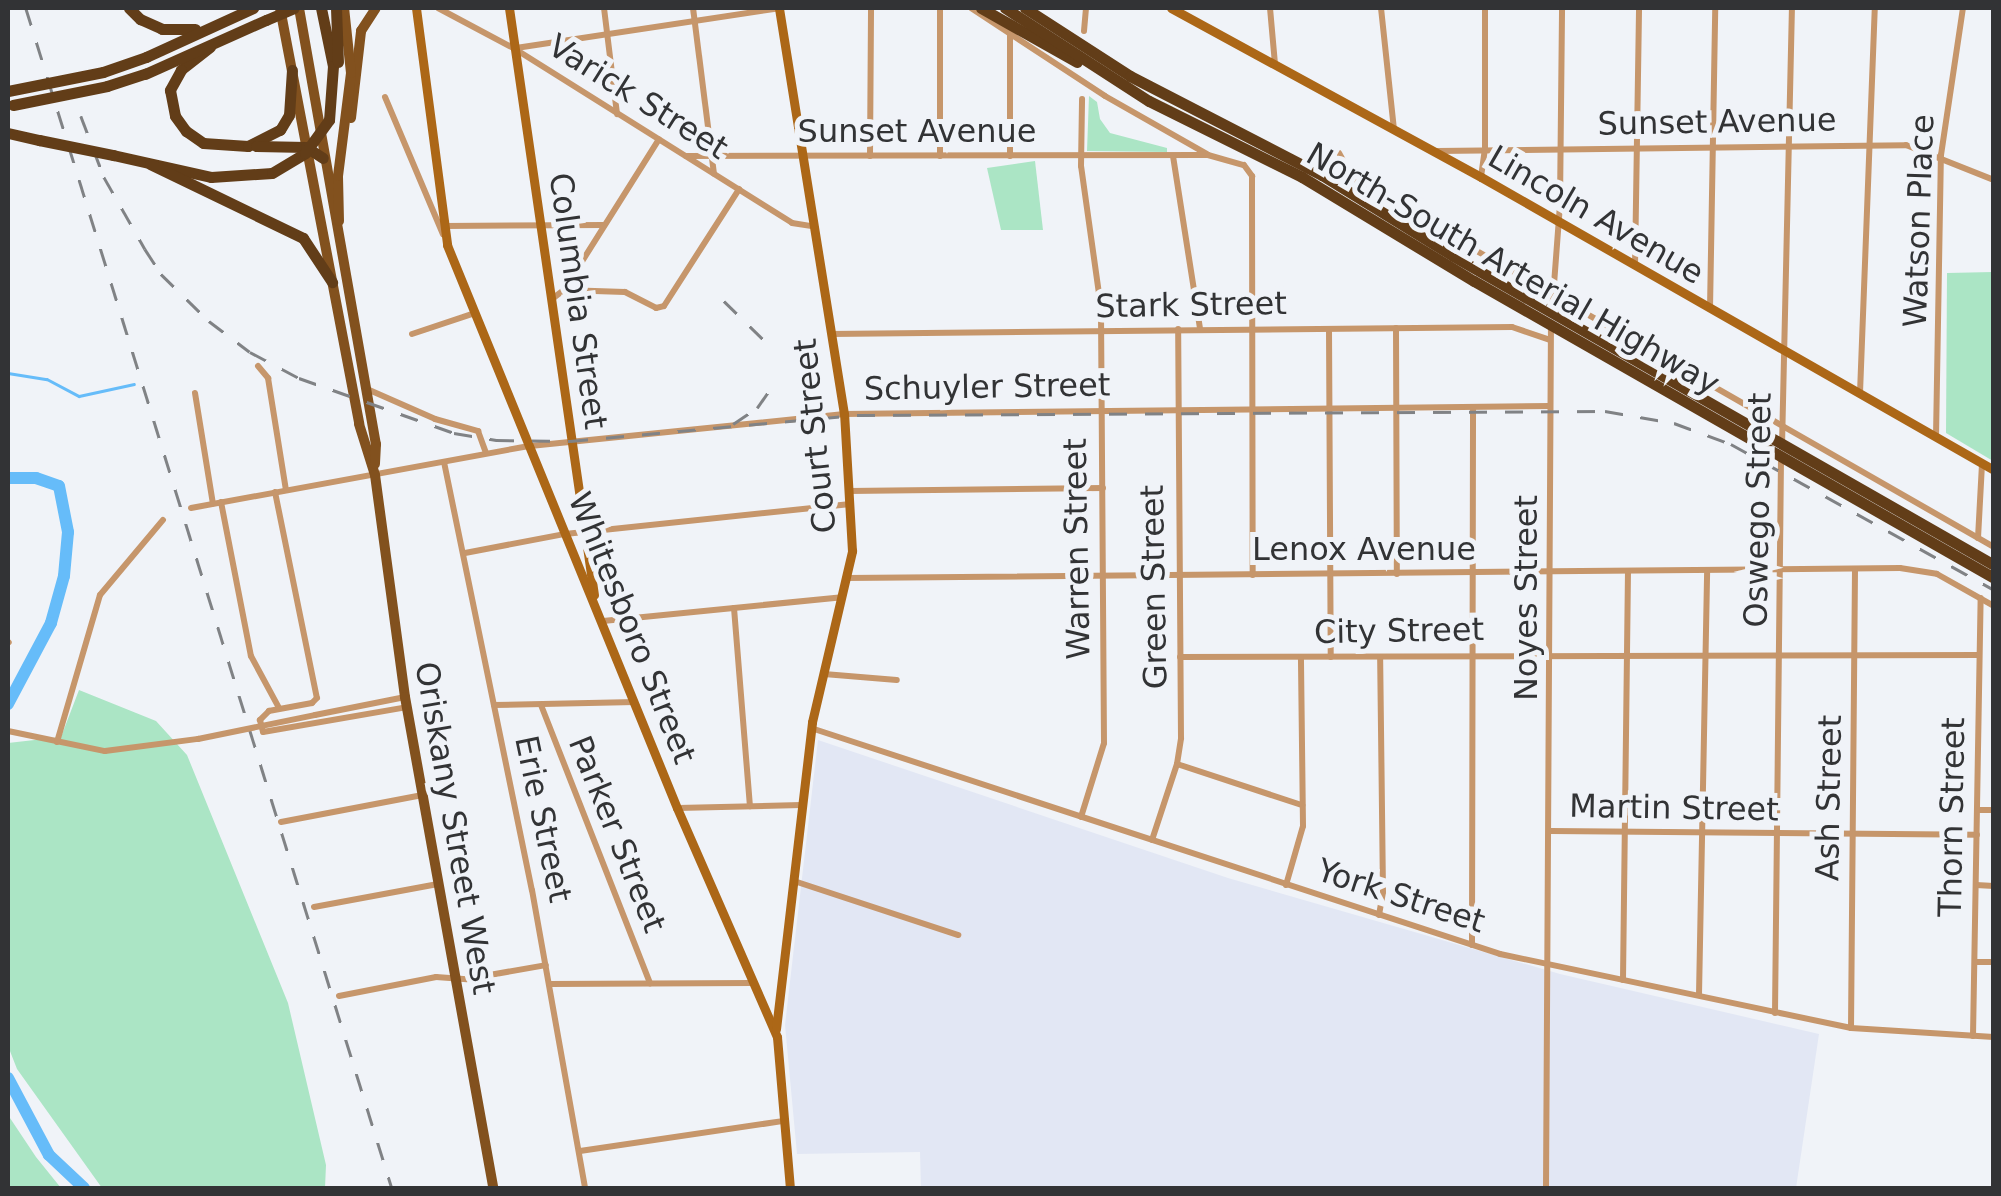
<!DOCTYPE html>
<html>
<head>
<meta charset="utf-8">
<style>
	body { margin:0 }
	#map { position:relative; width:2001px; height:1196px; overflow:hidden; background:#f0f3f8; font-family:"DejaVu Sans",sans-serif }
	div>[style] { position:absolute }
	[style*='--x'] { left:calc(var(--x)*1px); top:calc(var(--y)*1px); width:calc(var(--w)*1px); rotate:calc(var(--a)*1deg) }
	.built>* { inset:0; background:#e2e7f4 }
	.green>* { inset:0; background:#abe5c5 }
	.stream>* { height:2.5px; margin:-1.25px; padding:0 1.25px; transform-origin:1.25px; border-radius:1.25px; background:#66bcf9 }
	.river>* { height:12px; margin:-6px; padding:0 6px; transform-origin:6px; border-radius:6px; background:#66bcf9 }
	.street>* { height:6px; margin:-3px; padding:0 3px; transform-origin:3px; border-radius:3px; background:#c6966b }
	.secondary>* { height:9px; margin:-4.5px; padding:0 4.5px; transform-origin:4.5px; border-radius:4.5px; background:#ac6717 }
	.primary>* { height:10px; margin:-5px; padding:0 5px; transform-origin:5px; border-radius:5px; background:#82511e }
	.highway>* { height:11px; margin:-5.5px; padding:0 5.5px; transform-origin:5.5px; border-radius:5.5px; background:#623d18 }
	.rail>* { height:2.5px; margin-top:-1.25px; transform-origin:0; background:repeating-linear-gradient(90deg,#808285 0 18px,transparent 0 36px) }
	.street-bridge>* { height:6px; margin:-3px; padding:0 3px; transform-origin:3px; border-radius:3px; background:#c6966b }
	.highway-bridge>* { height:11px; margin:-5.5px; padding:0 5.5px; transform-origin:5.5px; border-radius:5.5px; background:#623d18 }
	span { translate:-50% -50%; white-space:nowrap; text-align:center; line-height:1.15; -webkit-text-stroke:10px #f0f3f8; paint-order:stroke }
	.street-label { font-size:32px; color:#323335 }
	.frame { position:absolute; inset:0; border:10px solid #323335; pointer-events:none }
</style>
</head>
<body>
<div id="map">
	<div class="built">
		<div style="clip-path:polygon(818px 740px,1228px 878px,1560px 974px,1819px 1034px,1796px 1188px,921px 1188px,920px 1152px,797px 1154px,785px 1025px)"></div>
	</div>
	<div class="green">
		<div style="clip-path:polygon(1089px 96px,1097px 102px,1100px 119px,1110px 133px,1167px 148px,1167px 152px,1087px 151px)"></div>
		<div style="clip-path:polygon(1035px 161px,1043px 230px,1001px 230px,987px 168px)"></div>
		<div style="clip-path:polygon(1993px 272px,1994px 272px,1993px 461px,1946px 433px,1947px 273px)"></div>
		<div style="clip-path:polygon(79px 690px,156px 721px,187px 755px,288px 1003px,326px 1165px,325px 1188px,102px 1188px,17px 1069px,8px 1046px,8px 743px,61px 737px)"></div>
		<div style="clip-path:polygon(8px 1115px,36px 1157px,61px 1188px,8px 1188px)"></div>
	</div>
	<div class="stream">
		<div style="--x:8;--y:373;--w:39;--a:9"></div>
		<div style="--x:47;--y:379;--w:36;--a:28"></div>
		<div style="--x:79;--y:396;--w:56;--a:-12.3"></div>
	</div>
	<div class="river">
		<div style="--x:8;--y:478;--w:28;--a:0"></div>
		<div style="--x:36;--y:478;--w:24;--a:19"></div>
		<div style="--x:59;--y:486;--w:47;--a:78.9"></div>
		<div style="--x:68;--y:532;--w:44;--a:95.2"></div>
		<div style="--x:64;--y:576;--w:49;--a:105.5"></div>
		<div style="--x:51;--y:623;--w:92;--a:118"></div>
		<div style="--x:8;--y:1078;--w:87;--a:62"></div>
		<div style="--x:49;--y:1155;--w:48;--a:43.3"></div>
	</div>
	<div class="street">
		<div style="--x:438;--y:8;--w:87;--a:28"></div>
		<div style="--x:515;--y:49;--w:327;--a:32.1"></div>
		<div style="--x:792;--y:223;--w:20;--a:9"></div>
		<div style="--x:604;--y:8;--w:107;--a:83"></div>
		<div style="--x:693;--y:8;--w:167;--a:82.8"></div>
		<div style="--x:971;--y:8;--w:160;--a:33.3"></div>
		<div style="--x:1105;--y:96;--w:117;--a:29.6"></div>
		<div style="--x:1270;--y:8;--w:56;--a:84.9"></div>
		<div style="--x:1381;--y:8;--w:122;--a:83.9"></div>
		<div style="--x:1084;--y:31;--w:23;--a:-85"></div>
		<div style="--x:1010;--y:34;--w:122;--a:90"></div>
		<div style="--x:516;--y:48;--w:266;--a:-8.6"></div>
		<div style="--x:385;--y:97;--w:149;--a:67.1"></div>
		<div style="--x:1437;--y:151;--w:469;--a:-0.7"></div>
		<div style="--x:1906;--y:145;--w:95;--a:21.7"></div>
		<div style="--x:1339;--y:153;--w:29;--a:61"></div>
		<div style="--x:1353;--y:178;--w:63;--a:31.4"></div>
		<div style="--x:1407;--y:211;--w:676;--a:29.79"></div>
		<div style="--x:686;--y:156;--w:522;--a:-0.11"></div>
		<div style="--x:1208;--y:155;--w:37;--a:16"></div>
		<div style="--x:1244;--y:165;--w:14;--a:54"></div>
		<div style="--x:1252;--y:176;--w:16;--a:90"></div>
		<div style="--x:1252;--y:192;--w:383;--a:89.9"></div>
		<div style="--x:870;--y:156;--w:148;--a:-89.6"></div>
		<div style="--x:940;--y:156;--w:148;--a:-90"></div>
		<div style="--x:1173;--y:156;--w:175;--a:81.1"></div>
		<div style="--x:1481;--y:177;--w:27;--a:-82"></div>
		<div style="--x:1485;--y:150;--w:142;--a:-90"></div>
		<div style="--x:445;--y:226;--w:159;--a:-0.4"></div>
		<div style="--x:1635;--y:266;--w:258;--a:-89.1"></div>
		<div style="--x:564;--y:290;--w:61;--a:1.9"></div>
		<div style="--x:625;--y:292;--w:35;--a:27"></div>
		<div style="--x:656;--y:308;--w:8;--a:-14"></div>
		<div style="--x:664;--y:306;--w:139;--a:-57.3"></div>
		<div style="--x:552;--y:299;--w:15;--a:-37"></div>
		<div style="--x:564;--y:290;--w:178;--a:-57.8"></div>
		<div style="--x:1710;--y:309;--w:301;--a:-89"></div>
		<div style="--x:1552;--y:311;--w:107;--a:-85.7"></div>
		<div style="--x:1560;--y:204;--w:196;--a:-89.4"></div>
		<div style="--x:1396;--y:328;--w:246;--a:89.8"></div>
		<div style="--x:1329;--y:329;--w:328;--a:89.7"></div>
		<div style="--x:412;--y:334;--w:66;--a:-18.4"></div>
		<div style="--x:831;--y:334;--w:681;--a:-0.59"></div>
		<div style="--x:1512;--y:327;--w:40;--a:18.9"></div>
		<div style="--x:258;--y:366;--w:16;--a:50"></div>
		<div style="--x:268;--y:378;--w:113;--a:80.9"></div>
		<div style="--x:367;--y:389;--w:74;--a:23.8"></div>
		<div style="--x:435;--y:419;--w:45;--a:15.6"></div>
		<div style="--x:478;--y:431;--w:23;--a:70"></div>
		<div style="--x:195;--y:393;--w:112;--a:80.8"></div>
		<div style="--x:1860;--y:393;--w:385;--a:-87.8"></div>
		<div style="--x:1936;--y:437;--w:282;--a:-89"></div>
		<div style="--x:1941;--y:155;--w:149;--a:-81.5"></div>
		<div style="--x:1782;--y:446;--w:438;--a:-88.7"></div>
		<div style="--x:444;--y:462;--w:437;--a:78.4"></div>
		<div style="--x:532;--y:890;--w:303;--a:79.9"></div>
		<div style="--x:849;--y:491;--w:254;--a:-0.7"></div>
		<div style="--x:275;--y:492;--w:210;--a:78.5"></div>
		<div style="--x:317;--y:698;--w:7;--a:135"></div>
		<div style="--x:312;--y:703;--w:44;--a:169.5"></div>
		<div style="--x:269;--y:711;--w:13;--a:135"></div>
		<div style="--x:260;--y:720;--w:12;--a:76"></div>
		<div style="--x:263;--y:732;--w:146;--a:-9.8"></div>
		<div style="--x:221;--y:502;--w:157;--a:79"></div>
		<div style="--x:251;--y:656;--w:59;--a:61.7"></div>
		<div style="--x:191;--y:508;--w:345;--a:-10.4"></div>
		<div style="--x:530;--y:446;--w:316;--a:-5.8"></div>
		<div style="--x:844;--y:414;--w:706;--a:-0.65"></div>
		<div style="--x:1978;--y:538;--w:74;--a:-86.9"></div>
		<div style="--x:465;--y:553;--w:102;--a:-10.8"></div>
		<div style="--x:565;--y:534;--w:287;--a:-6"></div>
		<div style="--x:847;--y:578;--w:1053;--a:-0.54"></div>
		<div style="--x:1900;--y:568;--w:37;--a:9"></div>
		<div style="--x:1937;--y:574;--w:65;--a:29.3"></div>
		<div style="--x:734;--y:608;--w:199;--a:85.4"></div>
		<div style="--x:603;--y:621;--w:240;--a:-5.7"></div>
		<div style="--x:8;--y:643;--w:1;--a:-45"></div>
		<div style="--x:1180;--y:657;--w:798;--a:-0.14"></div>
		<div style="--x:824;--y:674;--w:73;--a:4.7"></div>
		<div style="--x:494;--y:705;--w:141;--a:-1.2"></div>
		<div style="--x:541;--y:705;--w:299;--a:68.6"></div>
		<div style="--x:315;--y:715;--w:92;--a:-11.3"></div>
		<div style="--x:811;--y:728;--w:725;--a:18.16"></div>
		<div style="--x:1500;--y:954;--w:359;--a:11.9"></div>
		<div style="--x:1851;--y:1028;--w:143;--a:3.6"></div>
		<div style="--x:8;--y:731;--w:99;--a:11.7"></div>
		<div style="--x:105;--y:751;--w:94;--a:-7.4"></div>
		<div style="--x:57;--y:742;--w:153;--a:-73.7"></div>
		<div style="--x:100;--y:595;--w:98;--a:-50"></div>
		<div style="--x:1177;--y:764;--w:132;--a:18.2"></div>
		<div style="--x:678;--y:808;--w:123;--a:-1.4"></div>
		<div style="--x:1977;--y:810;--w:17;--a:0"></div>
		<div style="--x:1081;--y:817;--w:77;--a:-72.7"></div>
		<div style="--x:1104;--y:743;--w:435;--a:-90.4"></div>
		<div style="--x:1101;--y:308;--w:143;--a:-98"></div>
		<div style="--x:1081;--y:166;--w:67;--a:-89.1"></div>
		<div style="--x:281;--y:822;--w:144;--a:-10.8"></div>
		<div style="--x:1551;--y:831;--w:426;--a:0.5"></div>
		<div style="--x:1152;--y:840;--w:80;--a:-71.8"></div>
		<div style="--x:1177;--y:764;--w:26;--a:-81"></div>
		<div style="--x:1181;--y:738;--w:409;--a:-90.4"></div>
		<div style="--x:794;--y:881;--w:173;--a:18.2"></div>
		<div style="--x:1286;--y:885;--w:61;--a:-73.9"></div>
		<div style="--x:1303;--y:826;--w:169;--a:-90.7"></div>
		<div style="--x:1976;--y:885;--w:18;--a:3"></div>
		<div style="--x:314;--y:907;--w:126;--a:-10.5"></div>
		<div style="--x:1379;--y:915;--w:23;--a:-80"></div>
		<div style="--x:1383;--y:892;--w:235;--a:-90.7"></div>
		<div style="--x:1472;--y:945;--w:538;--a:-89.89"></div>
		<div style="--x:1975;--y:962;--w:19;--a:0"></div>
		<div style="--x:1623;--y:980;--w:408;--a:-89.3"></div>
		<div style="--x:550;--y:984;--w:202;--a:-0.3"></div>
		<div style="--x:1699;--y:995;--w:424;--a:-88.9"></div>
		<div style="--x:339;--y:996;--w:99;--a:-11.1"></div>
		<div style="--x:436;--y:977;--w:31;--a:4"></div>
		<div style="--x:467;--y:979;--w:80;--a:-10"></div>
		<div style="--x:1775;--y:1013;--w:555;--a:-89.38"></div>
		<div style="--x:1851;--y:1028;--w:458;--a:-89.5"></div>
		<div style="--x:1973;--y:1036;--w:438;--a:-89"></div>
		<div style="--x:580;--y:1151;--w:206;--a:-8.4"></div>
		<div style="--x:1546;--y:1188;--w:865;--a:-89.67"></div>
	</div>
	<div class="secondary">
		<div style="--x:416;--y:8;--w:239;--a:82.5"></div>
		<div style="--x:447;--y:245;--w:608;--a:67.78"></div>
		<div style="--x:677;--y:808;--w:250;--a:66.4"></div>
		<div style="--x:777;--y:1037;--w:152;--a:85.1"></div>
		<div style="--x:509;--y:8;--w:593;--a:81.76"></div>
		<div style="--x:1171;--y:8;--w:353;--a:28.6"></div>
		<div style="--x:1481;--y:177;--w:591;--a:29.73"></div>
		<div style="--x:776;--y:1029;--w:309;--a:-83.3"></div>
		<div style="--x:812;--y:722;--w:176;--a:-76.8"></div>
		<div style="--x:852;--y:551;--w:137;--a:-93.3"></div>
		<div style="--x:844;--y:414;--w:411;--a:-99.1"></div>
	</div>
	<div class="primary">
		<div style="--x:280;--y:8;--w:423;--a:79.2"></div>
		<div style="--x:359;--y:424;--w:53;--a:72.6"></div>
		<div style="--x:375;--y:475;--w:224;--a:82.3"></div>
		<div style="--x:405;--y:697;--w:499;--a:79.8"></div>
		<div style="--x:299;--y:8;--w:443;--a:80"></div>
		<div style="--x:376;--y:444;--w:20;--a:93"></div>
		<div style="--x:351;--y:118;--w:88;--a:-83.4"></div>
		<div style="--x:361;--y:31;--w:27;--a:-57"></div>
		<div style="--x:339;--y:221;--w:45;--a:-91.3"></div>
		<div style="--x:338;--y:176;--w:104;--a:-82.8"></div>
		<div style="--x:351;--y:73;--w:65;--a:-96.1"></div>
	</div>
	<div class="highway">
		<div style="--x:129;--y:8;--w:16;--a:45"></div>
		<div style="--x:140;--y:19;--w:24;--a:24"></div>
		<div style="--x:162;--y:29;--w:33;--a:0"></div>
		<div style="--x:321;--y:8;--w:59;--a:78.3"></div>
		<div style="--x:333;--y:66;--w:54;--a:94.2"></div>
		<div style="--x:336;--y:8;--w:54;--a:87.9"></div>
		<div style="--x:981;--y:8;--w:110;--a:29.4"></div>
		<div style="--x:1005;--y:8;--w:171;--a:32.9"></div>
		<div style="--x:1149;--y:101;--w:171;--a:26.4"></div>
		<div style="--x:1302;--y:177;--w:201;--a:31.2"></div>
		<div style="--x:1474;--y:281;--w:599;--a:29.73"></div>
		<div style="--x:1025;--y:8;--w:125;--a:32.9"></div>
		<div style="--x:1130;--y:76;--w:216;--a:27.3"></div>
		<div style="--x:1322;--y:175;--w:154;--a:31.7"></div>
		<div style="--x:1453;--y:256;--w:623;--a:29.73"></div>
		<div style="--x:210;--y:47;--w:37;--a:142"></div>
		<div style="--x:181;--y:70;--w:23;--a:119"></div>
		<div style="--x:170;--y:90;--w:26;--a:79"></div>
		<div style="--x:175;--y:116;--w:19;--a:54"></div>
		<div style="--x:186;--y:131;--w:21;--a:35"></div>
		<div style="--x:203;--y:143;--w:45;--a:3.8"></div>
		<div style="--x:248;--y:146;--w:36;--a:-27"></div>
		<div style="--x:280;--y:130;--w:17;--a:-59"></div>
		<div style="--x:289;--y:115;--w:45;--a:-86.2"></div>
		<div style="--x:103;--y:72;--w:46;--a:-19.2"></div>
		<div style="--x:146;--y:57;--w:118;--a:-24.6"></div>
		<div style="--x:107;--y:86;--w:40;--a:-18"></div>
		<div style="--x:145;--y:74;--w:133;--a:-24.1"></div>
		<div style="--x:8;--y:133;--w:32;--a:13"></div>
		<div style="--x:256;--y:146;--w:50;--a:1.1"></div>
		<div style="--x:306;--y:147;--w:20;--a:33"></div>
		<div style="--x:113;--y:155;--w:100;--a:12.7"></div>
		<div style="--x:211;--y:177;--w:61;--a:-3.8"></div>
		<div style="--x:150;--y:164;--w:170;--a:25.8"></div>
		<div style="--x:303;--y:238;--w:53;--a:56.6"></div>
	</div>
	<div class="rail">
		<div style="--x:26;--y:8;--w:1235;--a:72.77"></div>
		<div style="--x:81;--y:116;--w:65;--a:69.3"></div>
		<div style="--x:104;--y:177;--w:83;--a:60.3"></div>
		<div style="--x:145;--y:249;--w:30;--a:57"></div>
		<div style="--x:161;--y:274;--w:67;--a:44.4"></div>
		<div style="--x:209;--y:321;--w:51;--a:37.1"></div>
		<div style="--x:250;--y:352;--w:55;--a:28"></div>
		<div style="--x:299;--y:378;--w:164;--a:19.5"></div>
		<div style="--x:454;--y:433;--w:43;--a:9.5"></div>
		<div style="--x:496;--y:440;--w:74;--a:0.8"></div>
		<div style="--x:570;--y:441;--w:288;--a:-5.2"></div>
		<div style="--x:857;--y:415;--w:748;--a:-0.31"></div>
		<div style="--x:1605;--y:411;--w:70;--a:9.9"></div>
		<div style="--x:1674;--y:423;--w:61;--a:20.2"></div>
		<div style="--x:1731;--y:444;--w:301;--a:29"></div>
		<div style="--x:724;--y:301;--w:59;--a:44.3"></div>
		<div style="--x:733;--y:424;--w:29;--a:-34"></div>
		<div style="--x:757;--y:408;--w:24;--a:-55"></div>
	</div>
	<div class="street-bridge">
		<div style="--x:198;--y:739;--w:119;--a:-11.6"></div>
	</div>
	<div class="highway-bridge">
		<div style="--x:266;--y:20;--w:30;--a:-23"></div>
		<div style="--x:8;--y:91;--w:97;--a:-11.3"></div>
		<div style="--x:13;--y:105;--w:96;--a:-11.4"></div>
		<div style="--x:39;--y:140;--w:76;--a:11.5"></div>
		<div style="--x:272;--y:173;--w:39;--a:-31"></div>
		<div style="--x:305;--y:153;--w:41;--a:-54"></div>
	</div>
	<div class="street-label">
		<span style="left:638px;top:97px;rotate:32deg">Varick Street</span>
		<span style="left:1717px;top:122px;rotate:-1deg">Sunset Avenue</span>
		<span style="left:917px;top:131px">Sunset Avenue</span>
		<span style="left:1596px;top:215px;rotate:30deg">Lincoln Avenue</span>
		<span style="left:1919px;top:221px;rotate:-88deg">Watson Place</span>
		<span style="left:1513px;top:269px;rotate:30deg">North-South Arterial Highway</span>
		<span style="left:578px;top:301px;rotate:82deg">Columbia Street</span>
		<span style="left:1191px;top:305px;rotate:-1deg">Stark Street</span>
		<span style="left:987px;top:387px;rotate:-1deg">Schuyler Street</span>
		<span style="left:815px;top:436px;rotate:-96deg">Court Street</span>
		<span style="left:1758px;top:510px;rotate:-89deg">Oswego Street</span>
		<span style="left:1077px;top:549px;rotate:-91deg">Warren Street</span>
		<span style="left:1364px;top:549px">Lenox Avenue</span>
		<span style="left:1154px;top:587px;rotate:-91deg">Green Street</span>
		<span style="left:1526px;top:598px;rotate:-90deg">Noyes Street</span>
		<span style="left:632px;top:628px;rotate:68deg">Whitesboro Street</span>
		<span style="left:1399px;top:631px;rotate:-1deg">City Street</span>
		<span style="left:1829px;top:798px;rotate:-89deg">Ash Street</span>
		<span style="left:1674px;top:808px;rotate:1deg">Martin Street</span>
		<span style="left:1952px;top:817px;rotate:-89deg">Thorn Street</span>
		<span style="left:543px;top:819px;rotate:78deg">Erie Street</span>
		<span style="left:455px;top:828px;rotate:80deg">Oriskany Street West</span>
		<span style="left:617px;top:834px;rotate:68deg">Parker Street</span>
		<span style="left:1401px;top:896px;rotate:18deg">York Street</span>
	</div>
	<div class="frame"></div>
</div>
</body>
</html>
